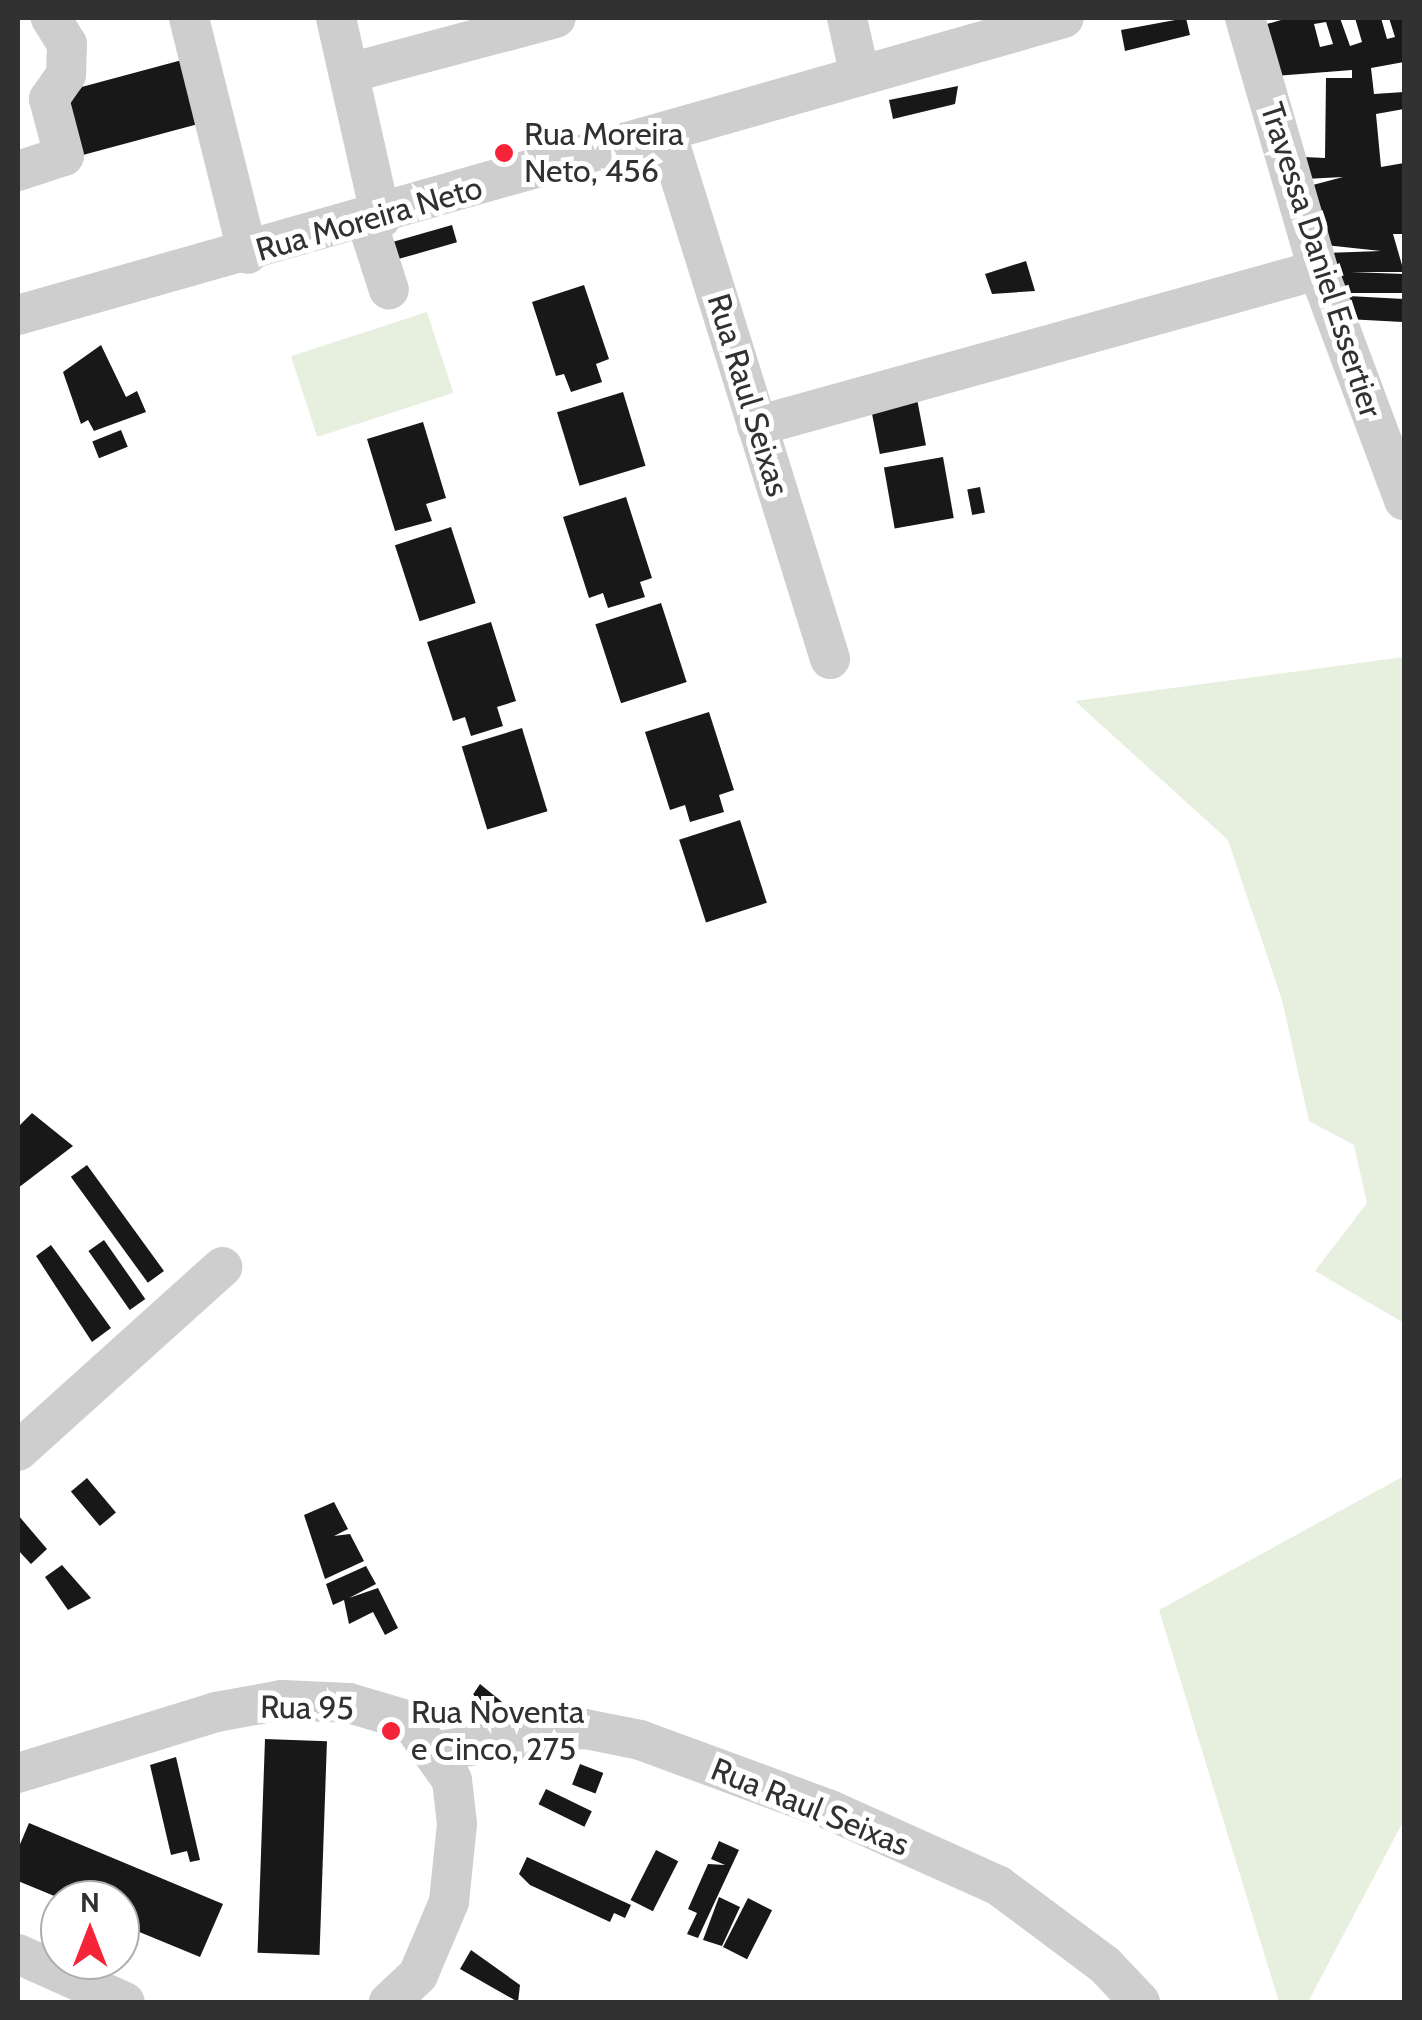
<!DOCTYPE html>
<html>
<head>
<meta charset="utf-8">
<style>
	body { margin:0 }
	#map { position:relative; width:1422px; height:2020px; overflow:hidden; background:#fff; font-family:Cabin,sans-serif }
	div>[style] { position:absolute }
	[style*='--x'] { left:calc(var(--x)*1px); top:calc(var(--y)*1px); width:calc(var(--w)*1px); rotate:calc(var(--a)*1deg) }
	.green>* { inset:0; background:#e7efde; transform-origin:0 0 }
	.building>* { inset:0; background:#181818; transform-origin:0 0 }
	.minor>* { height:40px; margin:-20px; padding:0 20px; transform-origin:20px; border-radius:20px; background:#cecece }
	.dots>* { width:28px; height:28px; translate:-50% -50%; box-sizing:border-box; border:5px solid #fff; border-radius:50% }
	span { translate:-50% -50%; white-space:nowrap; text-align:center; line-height:1.15; -webkit-text-stroke:10px #fff; paint-order:stroke }
	.poi-label { font-size:32px; color:#313131 }
	.left { translate:0 -50%; text-align:left }
	.street-label { font-size:32px; color:#313131 }
	.frame { position:absolute; inset:0; border:20px solid #313131; pointer-events:none }
	.north { position:absolute; left:40px; top:1880px; width:100px; height:100px; box-sizing:border-box; background:#fff; border:2px solid #adadad; border-radius:50%; rotate:0deg; font-size:28px; font-weight:700; line-height:40px; text-align:center; color:#313131 }
	.north::after { content:''; display:block; margin:auto; width:35px; height:45px; background:#f62438; clip-path:polygon(50% 0,100% 100%,50% 72%,0 100%) }
</style>
</head>
<body>
<div id="map">
	<div class="green">
		<div style="left:427px;top:312px;width:85px;height:143px;rotate:72deg"></div>
		<div style="clip-path:polygon(1404px 657px,1404px 1323px,1315px 1271px,1367px 1203px,1354px 1145px,1309px 1121px,1282px 1000px,1228px 840px,1075px 701px)"></div>
		<div style="clip-path:polygon(1404px 1476px,1404px 1820px,1308px 2002px,1279px 2002px,1159px 1610px)"></div>
	</div>
	<div class="building">
		<div style="clip-path:polygon(1186px 18px,1190px 35px,1125px 51px,1121px 30px)"></div>
		<div style="clip-path:polygon(evenodd,1288px 18px,1340px 18px,1350px 46px,1362px 42px,1355px 18px,1381px 18px,1387px 39px,1395px 37px,1389px 18px,1404px 18px,1404px 62px,1371px 68px,1374px 94px,1404px 92px,1404px 109px,1376px 114px,1381px 167px,1404px 163px,1404px 234px,1393px 234px,1404px 272px,1351px 272px,1404px 274px,1404px 293px,1335px 293px,1325px 253px,1381px 251px,1325px 245px,1309px 186px,1343px 177px,1305px 179px,1304px 157px,1325px 158px,1326px 78px,1352px 78px,1352px 70px,1275px 76px,1260px 26px,1288px 18px,1326px 22px,1333px 44px,1320px 47px,1314px 24px,1326px 22px)"></div>
		<div style="left:182px;top:60px;width:66px;height:128px;rotate:75deg"></div>
		<div style="clip-path:polygon(958px 86px,955px 104px,893px 119px,889px 100px)"></div>
		<div style="left:452px;top:225px;width:18px;height:61px;rotate:74deg"></div>
		<div style="clip-path:polygon(1026px 261px,1035px 291px,992px 294px,985px 274px)"></div>
		<div style="clip-path:polygon(584px 285px,609px 359px,596px 364px,602px 382px,571px 392px,564px 374px,556px 376px,532px 302px)"></div>
		<div style="left:1348px;top:296px;width:56px;height:23px;rotate:3deg"></div>
		<div style="clip-path:polygon(101px 345px,126px 397px,137px 391px,146px 412px,94px 431px,88px 420px,81px 424px,63px 372px)"></div>
		<div style="left:623px;top:392px;width:77px;height:69px;rotate:73deg"></div>
		<div style="left:917px;top:399px;width:47px;height:47px;rotate:79deg"></div>
		<div style="clip-path:polygon(423px 422px,446px 498px,426px 504px,432px 521px,395px 531px,367px 439px)"></div>
		<div style="left:121px;top:430px;width:18px;height:31px;rotate:68deg"></div>
		<div style="left:943px;top:457px;width:62px;height:60px;rotate:80deg"></div>
		<div style="left:980px;top:487px;width:26px;height:13px;rotate:79deg"></div>
		<div style="clip-path:polygon(626px 497px,652px 578px,640px 582px,645px 597px,608px 608px,603px 593px,589px 598px,563px 517px)"></div>
		<div style="left:451px;top:527px;width:80px;height:59px;rotate:72deg"></div>
		<div style="left:661px;top:603px;width:83px;height:69px;rotate:72deg"></div>
		<div style="clip-path:polygon(491px 622px,516px 701px,497px 707px,503px 726px,471px 736px,465px 717px,453px 721px,427px 642px)"></div>
		<div style="clip-path:polygon(709px 712px,734px 790px,719px 795px,724px 812px,690px 822px,685px 805px,670px 810px,645px 732px)"></div>
		<div style="left:522px;top:728px;width:87px;height:63px;rotate:73deg"></div>
		<div style="left:740px;top:820px;width:87px;height:64px;rotate:72deg"></div>
		<div style="clip-path:polygon(32px 1113px,73px 1146px,18px 1188px,18px 1127px)"></div>
		<div style="left:87px;top:1165px;width:131px;height:20px;rotate:54deg"></div>
		<div style="left:104px;top:1240px;width:72px;height:19px;rotate:55deg"></div>
		<div style="clip-path:polygon(51px 1245px,111px 1328px,92px 1342px,36px 1256px)"></div>
		<div style="left:87px;top:1478px;width:45px;height:21px;rotate:50deg"></div>
		<div style="clip-path:polygon(334px 1502px,348px 1529px,334px 1536px,350px 1534px,364px 1561px,325px 1579px,304px 1515px)"></div>
		<div style="clip-path:polygon(18px 1515px,47px 1549px,31px 1564px,18px 1550px)"></div>
		<div style="clip-path:polygon(62px 1565px,91px 1598px,68px 1610px,45px 1577px)"></div>
		<div style="clip-path:polygon(366px 1566px,376px 1584px,349px 1598px,378px 1588px,398px 1628px,385px 1635px,373px 1612px,349px 1624px,344px 1600px,333px 1605px,326px 1584px)"></div>
		<div style="clip-path:polygon(480px 1684px,507px 1706px,492px 1727px,470px 1699px)"></div>
		<div style="left:265px;top:1739px;width:62px;height:214px;rotate:2deg"></div>
		<div style="clip-path:polygon(176px 1757px,200px 1860px,190px 1862px,187px 1851px,171px 1855px,150px 1765px)"></div>
		<div style="left:580px;top:1764px;width:25px;height:22px;rotate:21deg"></div>
		<div style="left:546px;top:1789px;width:51px;height:17px;rotate:26deg"></div>
		<div style="clip-path:polygon(29px 1823px,223px 1904px,200px 1957px,120px 1924px,120px 1900px,64px 1900px,18px 1881px,18px 1849px)"></div>
		<div style="clip-path:polygon(719px 1841px,739px 1850px,698px 1938px,687px 1934px,697px 1913px,688px 1909px,708px 1864px,725px 1865px,711px 1859px)"></div>
		<div style="left:656px;top:1850px;width:25px;height:56px;rotate:27deg"></div>
		<div style="clip-path:polygon(527px 1857px,631px 1905px,625px 1918px,614px 1913px,610px 1922px,530px 1885px,519px 1874px)"></div>
		<div style="clip-path:polygon(719px 1897px,740px 1907px,722px 1946px,703px 1940px)"></div>
		<div style="left:748px;top:1898px;width:27px;height:55px;rotate:27deg"></div>
		<div style="clip-path:polygon(471px 1950px,520px 1985px,518px 2002px,460px 1969px)"></div>
	</div>
	<div class="minor">
		<div style="--x:189;--y:18;--w:243;--a:76"></div>
		<div style="--x:336;--y:18;--w:205;--a:77.3"></div>
		<div style="--x:847;--y:18;--w:59;--a:77.4"></div>
		<div style="--x:1245;--y:18;--w:262;--a:73.8"></div>
		<div style="--x:1318;--y:270;--w:246;--a:69.5"></div>
		<div style="--x:349;--y:73;--w:214;--a:-14.9"></div>
		<div style="--x:666;--y:132;--w:552;--a:72.71"></div>
		<div style="--x:18;--y:171;--w:48;--a:-18.1"></div>
		<div style="--x:64;--y:156;--w:59;--a:-104.7"></div>
		<div style="--x:49;--y:99;--w:29;--a:-55"></div>
		<div style="--x:66;--y:75;--w:31;--a:-88"></div>
		<div style="--x:67;--y:44;--w:31;--a:-122"></div>
		<div style="--x:367;--y:222;--w:71;--a:72.1"></div>
		<div style="--x:18;--y:315;--w:1087;--a:-15.85"></div>
		<div style="--x:757;--y:426;--w:582;--a:-15.54"></div>
		<div style="--x:18;--y:1451;--w:275;--a:-42"></div>
		<div style="--x:437;--y:1751;--w:150;--a:-8.5"></div>
		<div style="--x:585;--y:1729;--w:56;--a:11.3"></div>
		<div style="--x:640;--y:1740;--w:202;--a:20.2"></div>
		<div style="--x:830;--y:1810;--w:185;--a:24.2"></div>
		<div style="--x:999;--y:1886;--w:132;--a:36.7"></div>
		<div style="--x:1105;--y:1965;--w:51;--a:46.6"></div>
		<div style="--x:18;--y:1773;--w:207;--a:-17.1"></div>
		<div style="--x:216;--y:1712;--w:67;--a:-10.3"></div>
		<div style="--x:282;--y:1700;--w:67;--a:2.6"></div>
		<div style="--x:349;--y:1703;--w:64;--a:16.4"></div>
		<div style="--x:410;--y:1721;--w:72;--a:54.6"></div>
		<div style="--x:452;--y:1780;--w:44;--a:83.5"></div>
		<div style="--x:457;--y:1824;--w:78;--a:95.9"></div>
		<div style="--x:449;--y:1902;--w:79;--a:113"></div>
		<div style="--x:418;--y:1975;--w:40;--a:137"></div>
		<div style="--x:18;--y:1954;--w:117;--a:24.2"></div>
	</div>
	<div class="dots">
		<div style="left:504px;top:153px;background:#f62438"></div>
		<div style="left:391px;top:1731px;background:#f62438"></div>
	</div>
	<div class="poi-label">
		<span class="left" style="left:524px;top:153px">Rua Moreira<br>Neto, 456</span>
		<span class="left" style="left:411px;top:1731px">Rua Noventa<br>e Cinco, 275</span>
	</div>
	<div class="street-label">
		<span style="left:369px;top:219px;rotate:-16deg">Rua Moreira Neto</span>
		<span style="left:1321px;top:260px;rotate:72deg">Travessa Daniel Essertier</span>
		<span style="left:748px;top:395px;rotate:73deg">Rua Raul Seixas</span>
		<span style="left:307px;top:1708px;rotate:1deg">Rua 95</span>
		<span style="left:810px;top:1807px;rotate:22deg">Rua Raul Seixas</span>
	</div>
	<div class="frame"></div>
	<div class="north">N</div>
</div>
</body>
</html>
